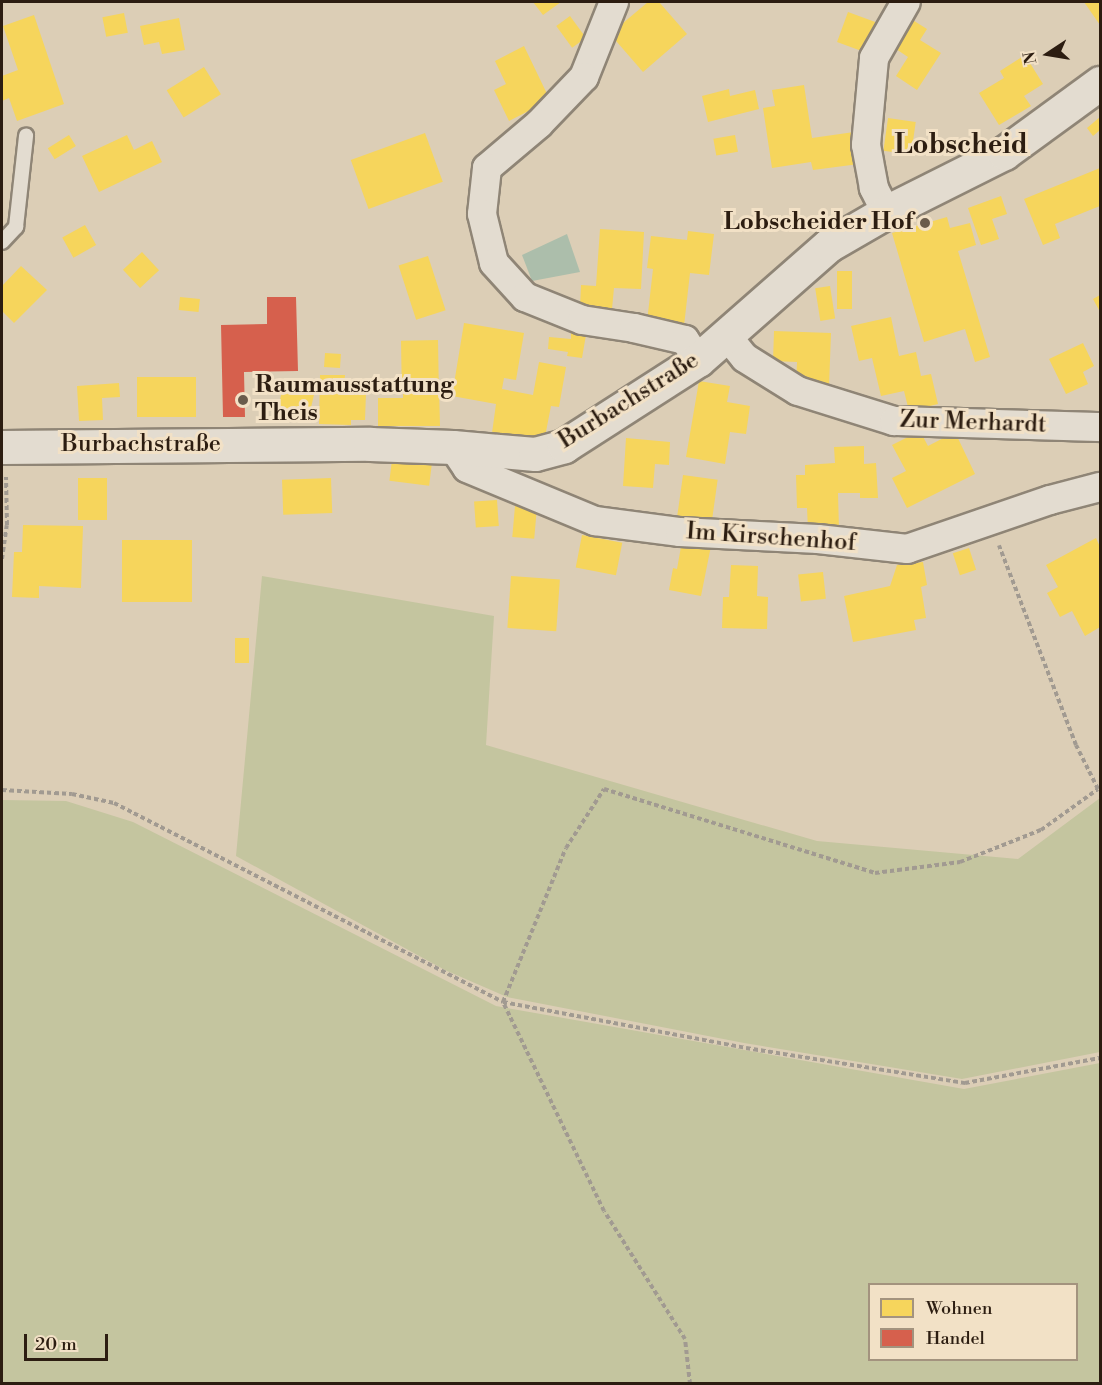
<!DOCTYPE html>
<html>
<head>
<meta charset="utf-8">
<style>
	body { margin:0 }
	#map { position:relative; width:1102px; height:1385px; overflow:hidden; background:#dcceb6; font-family:"Libre Bodoni",serif }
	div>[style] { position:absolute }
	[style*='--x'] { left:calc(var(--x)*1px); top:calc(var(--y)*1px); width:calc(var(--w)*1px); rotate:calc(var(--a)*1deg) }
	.green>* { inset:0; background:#c4c59f }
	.water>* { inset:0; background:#acbeab }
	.homes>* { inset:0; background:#f6d55c; transform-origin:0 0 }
	.shops>* { inset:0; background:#d6604d }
	.path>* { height:4px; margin-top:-2px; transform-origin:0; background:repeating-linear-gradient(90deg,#a19a91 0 4.5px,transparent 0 7.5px) }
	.roads { filter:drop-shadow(2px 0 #8f8576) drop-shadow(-2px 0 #8f8576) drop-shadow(0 2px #8f8576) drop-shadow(0 -2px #8f8576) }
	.lane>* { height:14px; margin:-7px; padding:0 7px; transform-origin:7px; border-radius:7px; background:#e3dcd0 }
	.street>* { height:28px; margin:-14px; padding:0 14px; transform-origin:14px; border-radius:14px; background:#e3dcd0 }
	.secondary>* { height:33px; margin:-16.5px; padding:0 16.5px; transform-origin:16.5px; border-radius:16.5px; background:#e3dcd0 }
	.dots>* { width:16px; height:16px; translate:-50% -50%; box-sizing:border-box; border:3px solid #f2e1c6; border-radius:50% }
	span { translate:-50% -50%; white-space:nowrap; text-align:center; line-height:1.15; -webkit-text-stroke:6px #f2e1c6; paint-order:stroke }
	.poi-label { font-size:24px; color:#2c1d11; font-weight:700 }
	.right { translate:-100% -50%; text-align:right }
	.left { translate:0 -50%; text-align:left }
	.street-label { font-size:24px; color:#2c1d11 }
	.quarter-label { font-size:27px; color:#2c1d11; font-weight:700 }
	.frame { position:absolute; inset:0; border:3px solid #2c1d11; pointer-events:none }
	.legend { position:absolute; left:868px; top:1283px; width:210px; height:78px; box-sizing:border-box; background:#f2e1c6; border:2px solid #a3937e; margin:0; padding:8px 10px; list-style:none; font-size:18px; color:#2c1d11 }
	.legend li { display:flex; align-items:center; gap:12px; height:30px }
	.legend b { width:30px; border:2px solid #a3937e }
	.north { position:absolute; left:1018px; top:24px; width:60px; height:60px; -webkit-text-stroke:4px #f2e1c6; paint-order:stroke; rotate:258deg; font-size:16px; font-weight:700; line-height:24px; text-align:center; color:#2c1d11 }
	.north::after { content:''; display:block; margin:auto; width:21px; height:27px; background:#2c1d11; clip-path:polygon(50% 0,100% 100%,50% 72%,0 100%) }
	.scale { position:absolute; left:24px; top:1334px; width:84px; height:27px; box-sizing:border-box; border:3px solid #2c1d11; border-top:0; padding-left:8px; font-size:18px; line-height:21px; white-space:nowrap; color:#2c1d11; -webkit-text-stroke:4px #f2e1c6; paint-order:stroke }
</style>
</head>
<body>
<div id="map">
	<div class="green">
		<div style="clip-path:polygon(262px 576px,494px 616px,486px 745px,817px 841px,1018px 859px,1100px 798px,1100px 1052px,962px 1079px,744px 1043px,507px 997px,445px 970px,236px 856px)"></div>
		<div style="clip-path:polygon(evenodd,2px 800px,66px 801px,133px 822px,496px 1006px,964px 1089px,1100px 1063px,1100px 1383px,2px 1383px,2px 800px,1076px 1284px,1076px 1360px,870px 1360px,870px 1284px,1076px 1284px)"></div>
	</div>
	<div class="water">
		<div style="clip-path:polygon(567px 234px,580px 272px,532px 281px,522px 255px)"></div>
	</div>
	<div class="homes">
		<div style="clip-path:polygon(533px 2px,561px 2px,543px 15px)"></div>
		<div style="clip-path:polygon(648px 2px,659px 2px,687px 34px,643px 72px,610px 34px)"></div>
		<div style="clip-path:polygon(1084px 2px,1100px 2px,1100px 25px)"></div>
		<div style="left:848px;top:12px;width:29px;height:32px;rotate:20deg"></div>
		<div style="left:124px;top:13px;width:20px;height:22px;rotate:79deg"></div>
		<div style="clip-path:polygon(34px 15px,64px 104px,17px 121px,9px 98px,2px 101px,2px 76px,18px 70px,3px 26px)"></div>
		<div style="left:570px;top:16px;width:27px;height:17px;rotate:54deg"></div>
		<div style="clip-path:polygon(179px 18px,185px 50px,162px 54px,159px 42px,144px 45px,140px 26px)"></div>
		<div style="clip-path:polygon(911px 19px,927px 29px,920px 40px,941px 53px,917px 90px,896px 76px,908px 57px,893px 47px)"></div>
		<div style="clip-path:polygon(524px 46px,550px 100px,509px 121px,494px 90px,506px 84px,495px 61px)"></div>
		<div style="clip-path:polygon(1025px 55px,1043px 84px,1024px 96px,1031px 106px,999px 125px,979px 93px,1004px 78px,1000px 71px)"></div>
		<div style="left:204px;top:67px;width:32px;height:44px;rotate:58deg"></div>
		<div style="clip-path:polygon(804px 85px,812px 138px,854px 132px,859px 164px,813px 170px,811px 162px,772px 168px,763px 108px,775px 106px,772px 90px)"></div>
		<div style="clip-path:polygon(729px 89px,730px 96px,755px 90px,759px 109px,708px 122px,702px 96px)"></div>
		<div style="clip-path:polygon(1100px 117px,1100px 130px,1093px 136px,1087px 128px)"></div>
		<div style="left:888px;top:118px;width:28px;height:33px;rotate:8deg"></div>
		<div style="left:425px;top:133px;width:52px;height:79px;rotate:70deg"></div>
		<div style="left:69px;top:135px;width:13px;height:25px;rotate:58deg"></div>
		<div style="clip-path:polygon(127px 135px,134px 150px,152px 141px,162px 162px,99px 192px,82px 156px)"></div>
		<div style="left:735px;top:135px;width:17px;height:22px;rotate:80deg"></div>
		<div style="clip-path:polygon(1100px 168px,1100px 206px,1055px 224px,1060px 238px,1043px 245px,1024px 199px)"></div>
		<div style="clip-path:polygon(1001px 196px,1007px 214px,992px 219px,999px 239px,981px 245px,968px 208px)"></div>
		<div style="clip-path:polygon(947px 217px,950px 228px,970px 223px,976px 245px,958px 251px,990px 357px,975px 362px,965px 329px,924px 342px,892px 233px)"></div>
		<div style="left:85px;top:225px;width:23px;height:26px;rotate:61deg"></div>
		<div style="clip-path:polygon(600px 229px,644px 232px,641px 289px,614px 288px,612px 309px,580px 307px,581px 285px,596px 286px)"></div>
		<div style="clip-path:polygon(688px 231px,714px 234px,709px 275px,690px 273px,684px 326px,647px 322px,653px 269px,647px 268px,651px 236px,687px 240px)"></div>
		<div style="left:142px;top:252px;width:25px;height:26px;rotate:47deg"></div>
		<div style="left:428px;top:256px;width:57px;height:31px;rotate:72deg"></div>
		<div style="clip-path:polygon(21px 266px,47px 290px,14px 323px,2px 311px,2px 286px)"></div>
		<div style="left:837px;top:271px;width:15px;height:38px"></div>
		<div style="left:830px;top:286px;width:33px;height:15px;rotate:81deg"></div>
		<div style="clip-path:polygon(1100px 295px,1100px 312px,1093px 299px)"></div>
		<div style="left:180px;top:297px;width:20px;height:13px;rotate:6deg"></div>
		<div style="clip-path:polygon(891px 317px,899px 356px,916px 352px,921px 376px,931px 374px,938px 404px,909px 411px,904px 391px,881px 396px,872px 358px,859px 361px,851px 326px)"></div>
		<div style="clip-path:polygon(464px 323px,524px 333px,516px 380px,504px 378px,502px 389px,533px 395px,539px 362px,566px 367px,559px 407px,551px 406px,544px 442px,492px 433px,496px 404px,452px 396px)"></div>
		<div style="clip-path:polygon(774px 331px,831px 333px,829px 387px,796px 386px,797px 362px,773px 361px)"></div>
		<div style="clip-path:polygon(571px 333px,586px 335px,582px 358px,567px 356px,568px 352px,548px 349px,549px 337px,571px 339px)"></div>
		<div style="left:438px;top:340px;width:40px;height:37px;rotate:89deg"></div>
		<div style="clip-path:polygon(1083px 343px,1094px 366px,1083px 372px,1088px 384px,1066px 394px,1049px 359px)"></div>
		<div style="left:325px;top:353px;width:16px;height:14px;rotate:4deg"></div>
		<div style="clip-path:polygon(320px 375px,345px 375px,344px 385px,354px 385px,353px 393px,366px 393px,365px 420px,351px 420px,351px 425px,319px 424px)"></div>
		<div style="left:137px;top:377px;width:59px;height:40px"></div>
		<div style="left:285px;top:378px;width:32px;height:35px;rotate:13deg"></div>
		<div style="clip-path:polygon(699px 381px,730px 386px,727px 402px,750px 406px,746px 434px,730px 432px,725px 464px,686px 457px)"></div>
		<div style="clip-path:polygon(119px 383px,120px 397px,102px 398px,103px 420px,79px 421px,77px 386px)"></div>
		<div style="clip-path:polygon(403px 387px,439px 387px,440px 426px,378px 426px,378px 398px,403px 398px)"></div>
		<div style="clip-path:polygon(920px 431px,928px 446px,955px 432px,975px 474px,907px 508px,892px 478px,906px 471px,892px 445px)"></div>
		<div style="clip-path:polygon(626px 438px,670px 442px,669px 465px,655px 464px,653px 488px,623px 486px)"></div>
		<div style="clip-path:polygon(864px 446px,864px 464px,876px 463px,878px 498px,860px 498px,860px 493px,838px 493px,839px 529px,808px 530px,807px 508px,797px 508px,796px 475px,805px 475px,805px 465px,835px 463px,834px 447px)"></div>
		<div style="left:392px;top:460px;width:40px;height:21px;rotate:7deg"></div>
		<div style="left:683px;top:475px;width:35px;height:41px;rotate:8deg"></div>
		<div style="left:78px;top:478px;width:29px;height:42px"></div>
		<div style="left:331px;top:478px;width:35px;height:49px;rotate:88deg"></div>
		<div style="left:497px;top:500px;width:26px;height:23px;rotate:86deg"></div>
		<div style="left:515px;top:506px;width:22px;height:31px;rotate:5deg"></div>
		<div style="clip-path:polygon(23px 525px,83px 526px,81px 588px,39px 586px,39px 598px,12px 597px,14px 552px,22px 552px)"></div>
		<div style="left:582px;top:535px;width:41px;height:33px;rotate:11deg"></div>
		<div style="clip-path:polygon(1096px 538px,1100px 547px,1100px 627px,1085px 636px,1072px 611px,1060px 617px,1047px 593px,1058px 587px,1046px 565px)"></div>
		<div style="left:122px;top:540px;width:70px;height:62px"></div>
		<div style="clip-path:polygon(682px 541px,711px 546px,701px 596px,669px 590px,673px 568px,677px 569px)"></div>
		<div style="left:969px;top:548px;width:23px;height:17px;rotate:72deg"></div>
		<div style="clip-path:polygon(923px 562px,927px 585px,921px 587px,926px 618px,914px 620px,916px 630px,853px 642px,844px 596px,890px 586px,897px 565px)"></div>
		<div style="clip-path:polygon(731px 565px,758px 566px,757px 596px,768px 597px,767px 629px,722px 628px,723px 597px,729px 597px)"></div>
		<div style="left:823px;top:572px;width:27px;height:25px;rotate:84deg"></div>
		<div style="left:511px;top:576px;width:49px;height:52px;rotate:4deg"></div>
		<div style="left:235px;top:638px;width:14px;height:25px"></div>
	</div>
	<div class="shops">
		<div style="clip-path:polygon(267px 297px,296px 297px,298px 371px,244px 372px,245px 417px,223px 417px,221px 325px,267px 324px)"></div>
	</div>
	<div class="path">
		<div style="--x:2;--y:559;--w:34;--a:-82"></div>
		<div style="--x:7;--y:525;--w:48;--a:-91.2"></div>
		<div style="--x:2;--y:790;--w:70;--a:3.3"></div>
		<div style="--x:72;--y:794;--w:43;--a:12.1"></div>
		<div style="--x:114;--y:803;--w:437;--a:27.1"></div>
		<div style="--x:503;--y:1002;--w:247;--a:10.7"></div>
		<div style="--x:746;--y:1048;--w:222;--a:9.1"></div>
		<div style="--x:965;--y:1083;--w:137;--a:-10.5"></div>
		<div style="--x:690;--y:1384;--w:45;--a:-96.3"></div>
		<div style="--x:685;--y:1339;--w:151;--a:-122.3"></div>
		<div style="--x:604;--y:1211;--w:232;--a:-115.8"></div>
		<div style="--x:503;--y:1002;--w:166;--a:-67.8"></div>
		<div style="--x:566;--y:848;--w:70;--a:-57.2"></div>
		<div style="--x:604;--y:789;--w:284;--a:17.2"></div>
		<div style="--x:875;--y:873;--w:86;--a:-7.4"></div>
		<div style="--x:960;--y:862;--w:87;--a:-21.6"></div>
		<div style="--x:1041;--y:830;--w:70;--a:-35.7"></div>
		<div style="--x:1098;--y:789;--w:49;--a:-116.6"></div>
		<div style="--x:1076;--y:745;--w:214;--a:-111.1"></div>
	</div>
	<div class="roads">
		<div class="lane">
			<div style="--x:2;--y:242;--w:21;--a:-47"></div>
			<div style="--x:16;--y:227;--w:92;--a:-83.7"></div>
		</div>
		<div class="street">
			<div style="--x:614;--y:2;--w:81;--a:111.8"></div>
			<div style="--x:584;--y:77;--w:65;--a:133.8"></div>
			<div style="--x:539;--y:124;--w:68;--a:139.8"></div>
			<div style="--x:487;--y:168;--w:46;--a:96.2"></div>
			<div style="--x:482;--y:214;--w:50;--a:76.2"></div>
			<div style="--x:494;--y:263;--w:46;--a:47.6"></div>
			<div style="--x:525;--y:297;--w:61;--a:22"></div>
			<div style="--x:582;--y:320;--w:53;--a:8.7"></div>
			<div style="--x:634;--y:328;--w:52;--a:13.2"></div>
			<div style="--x:685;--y:340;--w:24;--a:57"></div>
			<div style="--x:886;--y:212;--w:27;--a:-117"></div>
			<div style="--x:874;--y:188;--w:44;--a:-100.5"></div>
			<div style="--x:866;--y:145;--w:87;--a:-84.7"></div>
			<div style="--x:874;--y:58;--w:64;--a:-60.3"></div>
			<div style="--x:727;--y:336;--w:28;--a:51"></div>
			<div style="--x:745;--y:358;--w:62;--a:31.9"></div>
			<div style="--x:798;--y:391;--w:101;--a:17.4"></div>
			<div style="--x:894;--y:421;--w:206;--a:1.7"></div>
			<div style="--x:453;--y:447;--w:25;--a:56"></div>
			<div style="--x:467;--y:468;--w:139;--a:22.5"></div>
			<div style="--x:595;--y:521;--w:86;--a:7.4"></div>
			<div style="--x:680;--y:532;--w:138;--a:2.9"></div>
			<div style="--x:818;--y:539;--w:90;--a:6.4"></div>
			<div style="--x:907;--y:549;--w:151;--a:-18.9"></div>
			<div style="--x:1050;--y:500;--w:52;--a:-14.6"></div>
		</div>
		<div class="secondary">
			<div style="--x:2;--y:447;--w:368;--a:-0.5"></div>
			<div style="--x:370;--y:444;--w:83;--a:2.1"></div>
			<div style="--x:453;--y:447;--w:82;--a:4.9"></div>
			<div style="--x:535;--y:454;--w:30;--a:-15"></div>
			<div style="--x:564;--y:446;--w:159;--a:-32.7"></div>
			<div style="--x:698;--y:360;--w:174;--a:-41.3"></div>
			<div style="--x:829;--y:245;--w:66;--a:-30.1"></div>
			<div style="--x:886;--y:212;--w:132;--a:-26.6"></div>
			<div style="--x:1004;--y:153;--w:119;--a:-36.1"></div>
		</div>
	</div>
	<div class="dots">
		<div style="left:925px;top:223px;background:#6a5b4b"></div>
		<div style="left:243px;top:400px;background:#6a5b4b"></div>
	</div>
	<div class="poi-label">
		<span class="right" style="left:913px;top:223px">Lobscheider Hof</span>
		<span class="left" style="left:255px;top:400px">Raumausstattung<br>Theis</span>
	</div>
	<div class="street-label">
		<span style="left:629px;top:401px;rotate:-32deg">Burbachstraße</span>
		<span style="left:973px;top:423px;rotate:2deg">Zur Merhardt</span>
		<span style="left:141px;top:445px">Burbachstraße</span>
		<span style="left:771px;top:538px;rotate:4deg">Im Kirschenhof</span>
	</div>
	<div class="quarter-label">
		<span style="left:961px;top:146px">Lobscheid</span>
	</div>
	<div class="frame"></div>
	<ul class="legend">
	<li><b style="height:16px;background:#f6d55c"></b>Wohnen</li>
	<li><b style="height:16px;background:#d6604d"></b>Handel</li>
	</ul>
	<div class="north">N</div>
	<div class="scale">20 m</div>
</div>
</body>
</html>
